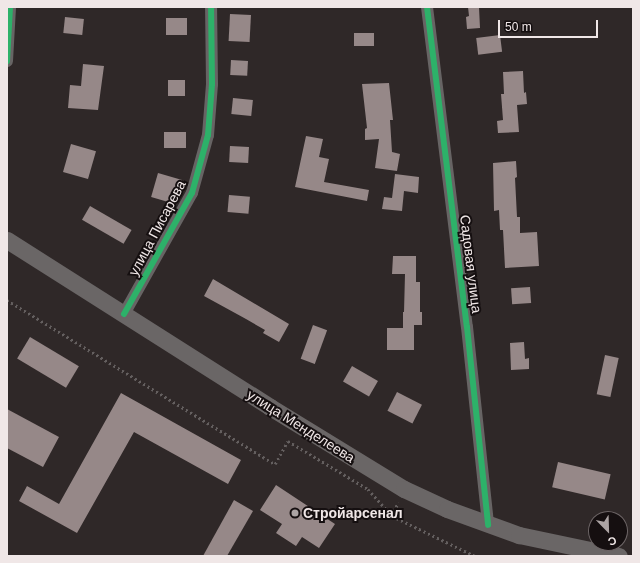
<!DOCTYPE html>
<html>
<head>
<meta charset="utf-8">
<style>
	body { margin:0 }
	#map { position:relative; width:640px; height:563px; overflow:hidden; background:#2f2828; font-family:Helvetica,sans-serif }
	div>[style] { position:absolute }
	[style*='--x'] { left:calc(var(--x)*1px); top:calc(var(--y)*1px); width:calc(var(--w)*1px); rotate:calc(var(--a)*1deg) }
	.building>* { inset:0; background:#968888; transform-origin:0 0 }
	.path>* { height:2.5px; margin-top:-1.25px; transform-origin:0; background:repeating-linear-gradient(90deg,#645f5f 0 2px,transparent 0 5px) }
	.minor>* { height:12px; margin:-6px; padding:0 6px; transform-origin:6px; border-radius:6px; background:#676464 }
	.secondary>* { height:17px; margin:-8.5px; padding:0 8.5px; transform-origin:8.5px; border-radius:8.5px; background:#6a6666 }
	.cycleway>* { height:6px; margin:-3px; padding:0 3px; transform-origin:3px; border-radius:3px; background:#2db169 }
	.dots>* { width:11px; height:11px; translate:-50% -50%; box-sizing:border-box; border:2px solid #150f10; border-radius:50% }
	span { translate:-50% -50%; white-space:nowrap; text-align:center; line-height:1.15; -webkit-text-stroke:4px #150f10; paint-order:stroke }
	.street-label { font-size:14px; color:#f0e7e7 }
	.poi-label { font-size:14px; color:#f0e7e7; font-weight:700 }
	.left { translate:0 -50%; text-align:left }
	.frame { position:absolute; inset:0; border:8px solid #f0e7e7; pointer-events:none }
	.north { position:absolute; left:588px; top:511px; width:40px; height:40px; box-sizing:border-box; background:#150f10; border:1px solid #6d6566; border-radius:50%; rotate:157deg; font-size:11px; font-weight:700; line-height:16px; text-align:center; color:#f0e7e7 }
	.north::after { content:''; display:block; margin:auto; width:14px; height:18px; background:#aca4a4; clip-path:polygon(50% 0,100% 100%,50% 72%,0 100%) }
	.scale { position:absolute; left:498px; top:20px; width:100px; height:18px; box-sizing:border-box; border:2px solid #f0e7e7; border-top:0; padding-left:5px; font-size:12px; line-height:14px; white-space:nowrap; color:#f0e7e7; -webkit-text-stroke:3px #150f10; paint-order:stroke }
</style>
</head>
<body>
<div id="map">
	<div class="building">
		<div style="clip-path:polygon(468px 7px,479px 7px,480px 28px,467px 29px,466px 17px,469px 16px)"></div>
		<div style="left:230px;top:14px;width:21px;height:27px;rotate:3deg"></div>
		<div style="left:65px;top:17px;width:19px;height:16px;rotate:6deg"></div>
		<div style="left:166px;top:18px;width:21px;height:17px"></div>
		<div style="left:354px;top:33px;width:20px;height:13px"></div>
		<div style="left:500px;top:35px;width:17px;height:24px;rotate:83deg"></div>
		<div style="left:231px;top:60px;width:17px;height:15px;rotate:3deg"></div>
		<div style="clip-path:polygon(83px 64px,104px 66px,98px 110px,68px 108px,70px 85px,81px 86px)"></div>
		<div style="clip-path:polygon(523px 71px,524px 93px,526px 92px,527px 104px,517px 105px,519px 132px,498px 133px,497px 121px,503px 120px,501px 94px,504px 94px,503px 72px)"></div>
		<div style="left:168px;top:80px;width:17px;height:16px"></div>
		<div style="clip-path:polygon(389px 83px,393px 120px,390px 120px,392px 152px,400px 154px,397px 171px,375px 168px,379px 139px,365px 140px,365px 129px,367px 128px,362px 84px)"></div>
		<div style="left:233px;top:98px;width:20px;height:16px;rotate:6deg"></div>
		<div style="left:164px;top:132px;width:22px;height:16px"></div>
		<div style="clip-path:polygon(306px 136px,323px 139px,319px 157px,329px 159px,324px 182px,369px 190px,367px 201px,295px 187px)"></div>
		<div style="left:71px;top:144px;width:26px;height:29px;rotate:16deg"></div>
		<div style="left:230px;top:146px;width:19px;height:16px;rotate:3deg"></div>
		<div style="clip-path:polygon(516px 161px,517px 177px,515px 178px,517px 217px,520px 217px,520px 233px,537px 232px,539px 266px,505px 268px,503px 230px,500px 230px,499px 210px,494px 211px,493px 163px)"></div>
		<div style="left:158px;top:173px;width:25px;height:25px;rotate:16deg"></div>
		<div style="clip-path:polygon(395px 174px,419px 177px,418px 193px,404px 191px,402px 211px,382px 209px,384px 197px,392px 198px)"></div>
		<div style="left:229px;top:195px;width:21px;height:17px;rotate:5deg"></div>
		<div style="left:90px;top:206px;width:48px;height:16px;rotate:30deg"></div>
		<div style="clip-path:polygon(393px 256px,416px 256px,416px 282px,420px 282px,420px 312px,422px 312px,422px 325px,414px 325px,414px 350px,387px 350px,387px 328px,403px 328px,403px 312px,404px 312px,405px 274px,392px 274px)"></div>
		<div style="clip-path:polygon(213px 279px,289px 324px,279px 342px,263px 333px,265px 330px,246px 319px,204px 296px)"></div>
		<div style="left:530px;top:287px;width:16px;height:19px;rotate:86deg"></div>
		<div style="left:313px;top:325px;width:15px;height:36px;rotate:20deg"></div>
		<div style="left:30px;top:337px;width:57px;height:25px;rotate:31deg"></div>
		<div style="clip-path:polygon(524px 342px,525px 359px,529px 358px,529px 369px,511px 370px,510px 343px)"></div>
		<div style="left:605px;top:355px;width:14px;height:40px;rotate:12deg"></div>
		<div style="left:352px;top:366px;width:30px;height:18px;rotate:30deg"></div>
		<div style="left:397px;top:392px;width:28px;height:21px;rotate:27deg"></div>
		<div style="clip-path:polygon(121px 393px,241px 460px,228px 484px,134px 432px,77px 533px,19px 501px,27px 486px,59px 504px)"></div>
		<div style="clip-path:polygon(7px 409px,59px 437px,43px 467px,7px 448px)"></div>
		<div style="left:558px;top:462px;width:54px;height:26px;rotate:13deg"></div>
		<div style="clip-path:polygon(276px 485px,335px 524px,319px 548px,302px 537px,296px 546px,276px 533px,282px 524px,260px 510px)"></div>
		<div style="clip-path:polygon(234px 500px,253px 511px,227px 556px,203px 556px)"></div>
	</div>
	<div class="path">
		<div style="--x:7;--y:300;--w:314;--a:31.5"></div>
		<div style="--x:275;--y:464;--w:26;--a:-61"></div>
		<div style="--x:288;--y:441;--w:93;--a:31"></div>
		<div style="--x:368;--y:489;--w:36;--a:48"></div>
		<div style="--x:392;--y:516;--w:92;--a:25.7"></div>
		<div style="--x:392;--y:516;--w:15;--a:-67"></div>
	</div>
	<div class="minor">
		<div style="--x:427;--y:7;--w:322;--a:82.9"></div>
		<div style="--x:467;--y:327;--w:199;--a:83.9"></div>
		<div style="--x:7;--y:61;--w:54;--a:-86.8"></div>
		<div style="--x:124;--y:314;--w:139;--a:-60.7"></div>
		<div style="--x:192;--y:193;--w:60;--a:-74.6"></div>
		<div style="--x:208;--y:135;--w:51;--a:-85.5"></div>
		<div style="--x:212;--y:84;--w:77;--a:-90.7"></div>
	</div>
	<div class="secondary">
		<div style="--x:7;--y:240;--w:312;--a:32.4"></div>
		<div style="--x:270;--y:407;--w:157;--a:31.5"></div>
		<div style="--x:404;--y:489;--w:47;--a:24.9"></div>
		<div style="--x:447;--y:509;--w:77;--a:19.9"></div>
		<div style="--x:519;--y:535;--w:102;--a:11.9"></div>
	</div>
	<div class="cycleway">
		<div style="--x:427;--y:7;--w:322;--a:82.9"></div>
		<div style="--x:467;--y:327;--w:199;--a:83.9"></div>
		<div style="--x:7;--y:61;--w:54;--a:-86.8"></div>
		<div style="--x:124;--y:314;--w:139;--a:-60.7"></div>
		<div style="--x:192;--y:193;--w:60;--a:-74.6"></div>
		<div style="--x:208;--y:135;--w:51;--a:-85.5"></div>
		<div style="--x:212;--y:84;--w:77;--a:-90.7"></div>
	</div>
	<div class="dots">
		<div style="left:295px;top:513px;background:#aca4a4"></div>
	</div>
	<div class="street-label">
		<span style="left:157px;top:228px;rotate:-62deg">улица Писарева</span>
		<span style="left:471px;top:264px;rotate:83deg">Садовая улица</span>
		<span style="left:301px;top:426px;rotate:32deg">улица Менделеева</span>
	</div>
	<div class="poi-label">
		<span class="left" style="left:303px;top:513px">Стройарсенал</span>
	</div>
	<div class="frame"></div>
	<div class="north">С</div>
	<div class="scale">50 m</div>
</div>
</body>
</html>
